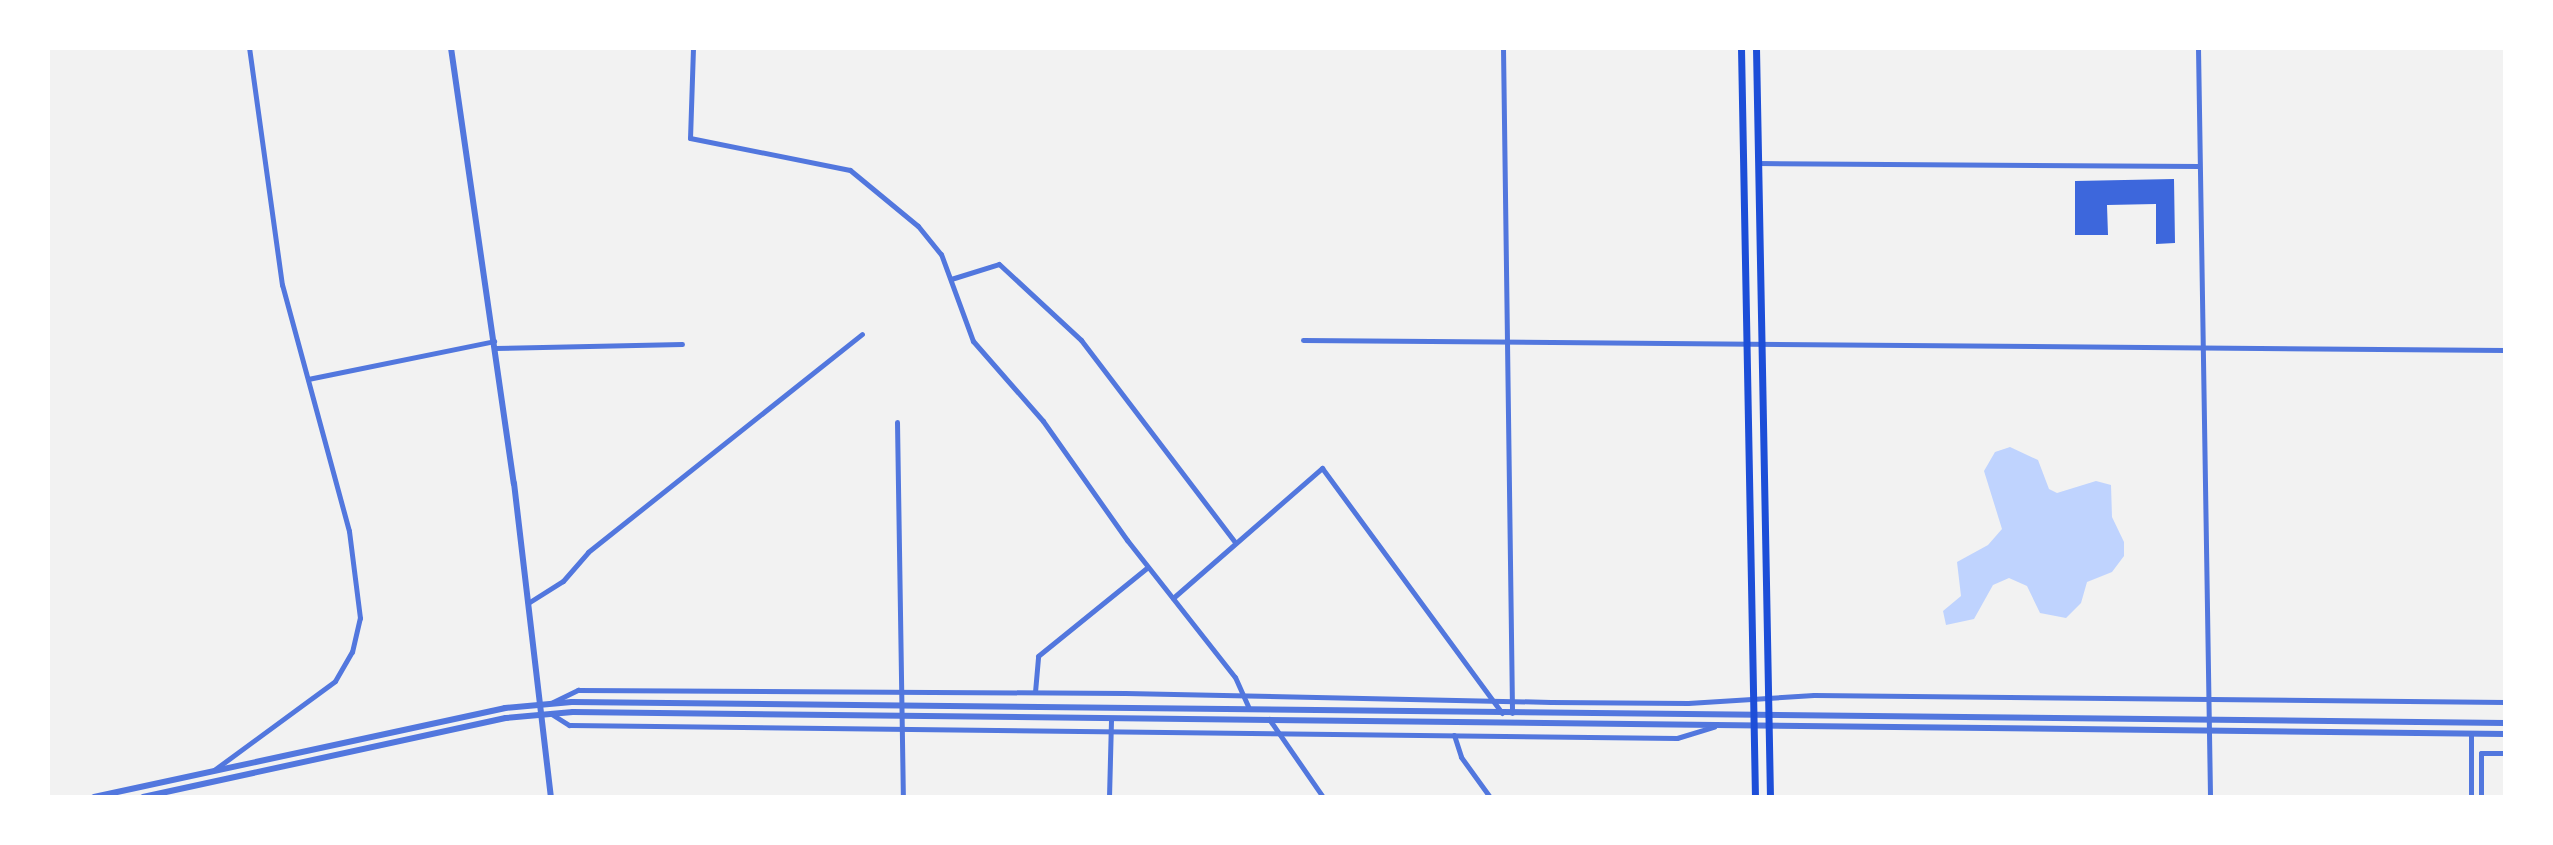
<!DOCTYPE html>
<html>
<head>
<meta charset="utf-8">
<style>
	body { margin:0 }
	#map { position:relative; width:2553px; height:845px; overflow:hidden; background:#f2f2f2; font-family:Commissioner,sans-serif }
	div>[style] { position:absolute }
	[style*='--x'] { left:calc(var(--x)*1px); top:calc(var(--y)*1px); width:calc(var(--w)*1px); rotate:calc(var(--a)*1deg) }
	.water>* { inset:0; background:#bfd3fe }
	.building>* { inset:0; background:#3d67dc }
	.minor>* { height:5px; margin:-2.5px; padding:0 2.5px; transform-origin:2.5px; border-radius:2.5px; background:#5277de }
	.tertiary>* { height:6px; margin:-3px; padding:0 3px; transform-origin:3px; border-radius:3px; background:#5277de }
	.primary>* { height:7px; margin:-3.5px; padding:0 3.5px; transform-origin:3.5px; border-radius:3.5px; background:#1d4ed8 }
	span { translate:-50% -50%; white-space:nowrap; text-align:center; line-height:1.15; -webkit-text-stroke:6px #fff; paint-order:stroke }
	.frame { position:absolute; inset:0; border:50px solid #fff; pointer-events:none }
</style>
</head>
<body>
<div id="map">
	<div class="water">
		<div style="clip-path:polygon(2010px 447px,2038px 460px,2049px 489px,2057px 493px,2096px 481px,2111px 485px,2112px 517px,2124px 542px,2124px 556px,2112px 572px,2087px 582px,2081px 603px,2066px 618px,2040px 613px,2027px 586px,2009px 578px,1993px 585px,1974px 619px,1946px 625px,1943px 611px,1961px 596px,1957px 562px,1988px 545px,2002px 529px,1984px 471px,1995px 452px)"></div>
	</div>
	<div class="building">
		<div style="clip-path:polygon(2174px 179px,2175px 243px,2156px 244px,2156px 204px,2107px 205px,2108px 235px,2075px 235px,2075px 181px)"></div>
	</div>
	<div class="minor">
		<div style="--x:693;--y:48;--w:90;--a:91.9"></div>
		<div style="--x:690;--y:138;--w:163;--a:11.3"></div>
		<div style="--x:850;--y:170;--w:88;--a:39.5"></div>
		<div style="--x:918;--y:226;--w:36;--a:51"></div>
		<div style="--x:941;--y:254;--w:93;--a:69.8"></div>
		<div style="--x:973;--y:341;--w:106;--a:48.8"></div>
		<div style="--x:1043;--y:421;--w:146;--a:54.8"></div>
		<div style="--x:1127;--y:540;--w:174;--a:51.8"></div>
		<div style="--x:1235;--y:677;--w:34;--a:66"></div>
		<div style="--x:1503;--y:48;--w:665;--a:89.22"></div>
		<div style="--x:2198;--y:48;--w:749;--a:89.08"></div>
		<div style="--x:1758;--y:163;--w:441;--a:0.4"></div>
		<div style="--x:951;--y:279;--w:50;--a:-17.4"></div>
		<div style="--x:999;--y:264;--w:112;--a:42.8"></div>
		<div style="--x:1081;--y:340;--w:253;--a:52.7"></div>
		<div style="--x:1303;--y:340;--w:1202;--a:0.48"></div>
		<div style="--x:495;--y:348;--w:187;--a:-1.2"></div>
		<div style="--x:308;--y:379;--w:190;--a:-11.5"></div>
		<div style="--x:897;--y:422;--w:375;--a:89.1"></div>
		<div style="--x:1173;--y:598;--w:198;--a:-41.1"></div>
		<div style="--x:1322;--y:468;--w:304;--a:53.7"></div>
		<div style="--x:528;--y:603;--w:41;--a:-32.2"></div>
		<div style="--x:563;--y:581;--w:38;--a:-49"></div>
		<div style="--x:588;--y:552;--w:350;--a:-38.5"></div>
		<div style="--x:1035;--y:692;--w:36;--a:-85"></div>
		<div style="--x:1038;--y:656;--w:141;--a:-39"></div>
		<div style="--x:553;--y:702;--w:28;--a:-26"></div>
		<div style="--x:578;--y:690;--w:547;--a:0.31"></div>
		<div style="--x:1125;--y:693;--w:426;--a:1.2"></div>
		<div style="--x:1551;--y:702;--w:137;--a:0.4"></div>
		<div style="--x:1688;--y:703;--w:126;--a:-3.6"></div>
		<div style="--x:1814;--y:695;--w:691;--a:0.58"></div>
		<div style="--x:553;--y:715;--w:19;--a:32"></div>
		<div style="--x:569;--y:725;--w:1108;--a:0.67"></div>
		<div style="--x:1677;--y:738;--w:39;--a:-17"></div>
		<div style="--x:1269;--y:719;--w:95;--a:55.3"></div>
		<div style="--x:1454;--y:735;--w:23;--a:72"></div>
		<div style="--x:1461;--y:757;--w:49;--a:54.1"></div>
		<div style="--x:214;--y:770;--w:150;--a:-36.3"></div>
		<div style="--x:335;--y:681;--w:34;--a:-60"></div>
		<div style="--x:352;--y:652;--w:35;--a:-77"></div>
		<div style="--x:360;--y:618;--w:88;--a:-97.2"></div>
		<div style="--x:349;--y:531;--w:255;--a:-105.2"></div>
		<div style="--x:282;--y:285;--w:239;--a:-97.9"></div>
		<div style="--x:1109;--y:797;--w:79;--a:-88.5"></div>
		<div style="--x:2471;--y:797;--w:64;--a:-90"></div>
		<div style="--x:2481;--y:797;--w:44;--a:-90"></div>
		<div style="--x:2481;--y:753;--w:24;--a:0"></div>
	</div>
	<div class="tertiary">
		<div style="--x:451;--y:48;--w:440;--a:81.8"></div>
		<div style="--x:514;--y:483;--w:316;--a:83.3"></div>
		<div style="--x:94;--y:797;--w:421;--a:-12.2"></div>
		<div style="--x:505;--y:708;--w:67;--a:-5.1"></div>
		<div style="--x:572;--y:702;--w:1933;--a:0.62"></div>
		<div style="--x:143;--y:797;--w:371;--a:-12.3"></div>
		<div style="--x:506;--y:718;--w:67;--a:-5.1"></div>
		<div style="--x:573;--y:712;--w:1932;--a:0.65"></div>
	</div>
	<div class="primary">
		<div style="--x:1741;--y:48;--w:749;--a:88.93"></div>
		<div style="--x:1756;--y:48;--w:749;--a:88.93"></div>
	</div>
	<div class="frame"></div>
</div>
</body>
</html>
